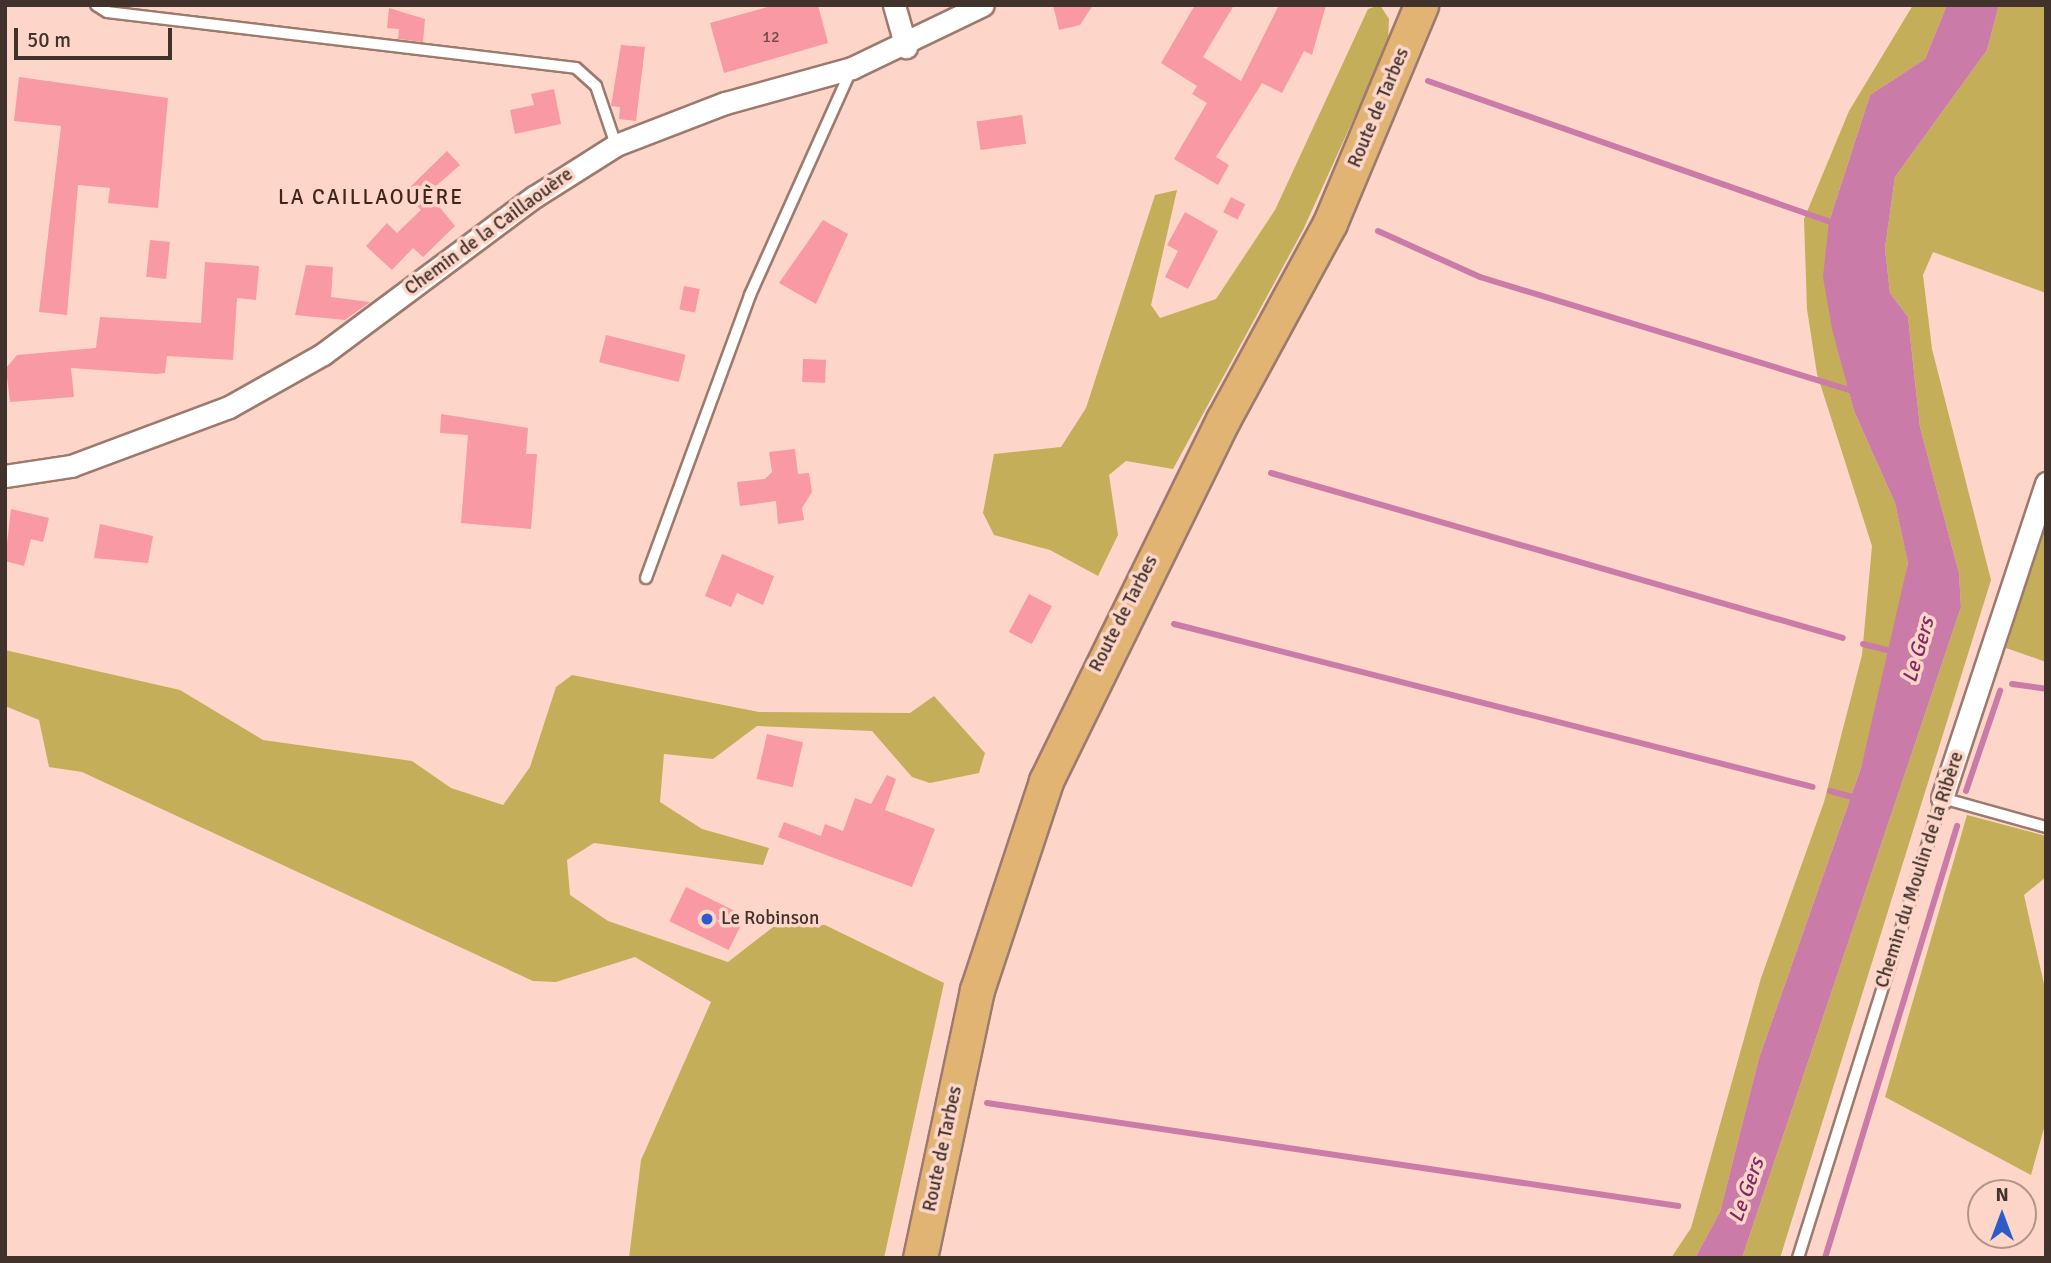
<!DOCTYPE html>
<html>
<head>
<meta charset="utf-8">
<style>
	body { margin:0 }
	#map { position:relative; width:2051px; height:1263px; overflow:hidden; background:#fdd6c9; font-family:Signika,sans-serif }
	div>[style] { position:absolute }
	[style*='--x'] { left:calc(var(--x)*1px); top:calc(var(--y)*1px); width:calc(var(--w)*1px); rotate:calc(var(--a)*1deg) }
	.green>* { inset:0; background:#c4ae59 }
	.water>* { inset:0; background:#cb7ba8 }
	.stream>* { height:6px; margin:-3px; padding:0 3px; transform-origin:3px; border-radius:3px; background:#cb7ba8 }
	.building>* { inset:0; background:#f899a3; transform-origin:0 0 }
	.roads { filter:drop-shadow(2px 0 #9d7a6e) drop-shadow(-2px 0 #9d7a6e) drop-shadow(0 2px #9d7a6e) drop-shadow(0 -2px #9d7a6e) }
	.service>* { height:10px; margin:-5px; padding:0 5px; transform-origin:5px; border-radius:5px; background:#fff }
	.minor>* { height:21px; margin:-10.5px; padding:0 10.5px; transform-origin:10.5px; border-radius:10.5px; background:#fff }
	.primary>* { height:33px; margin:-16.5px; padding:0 16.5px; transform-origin:16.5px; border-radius:16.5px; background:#e1b474 }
	.dots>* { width:19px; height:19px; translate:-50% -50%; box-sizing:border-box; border:4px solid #fdd6c9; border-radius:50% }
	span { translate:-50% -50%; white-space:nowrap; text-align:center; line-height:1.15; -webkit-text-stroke:7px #fdd6c9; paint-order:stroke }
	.number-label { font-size:16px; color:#6f4c4a }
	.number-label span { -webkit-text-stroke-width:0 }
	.street-label { font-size:19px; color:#41322c }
	.poi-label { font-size:19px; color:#41322c }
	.left { translate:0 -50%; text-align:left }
	.neighbourhood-label { font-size:21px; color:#41251a; letter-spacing:2px }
	.water-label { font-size:21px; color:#852762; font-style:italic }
	.frame { position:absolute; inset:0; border:7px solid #41322c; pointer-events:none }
	.north { position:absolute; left:1967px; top:1179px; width:70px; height:70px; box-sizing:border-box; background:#fdd6c9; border:2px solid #b2948a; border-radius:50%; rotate:0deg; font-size:19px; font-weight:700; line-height:28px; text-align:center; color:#41322c }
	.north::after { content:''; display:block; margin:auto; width:24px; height:32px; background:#2f5bca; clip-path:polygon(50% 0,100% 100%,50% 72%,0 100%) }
	.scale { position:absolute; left:14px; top:28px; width:158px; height:32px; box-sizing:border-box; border:4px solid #41322c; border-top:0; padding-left:9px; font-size:21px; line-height:24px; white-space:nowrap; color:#41322c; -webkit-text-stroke:5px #fdd6c9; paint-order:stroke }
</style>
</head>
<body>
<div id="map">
	<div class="green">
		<div style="clip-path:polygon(1380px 5px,1389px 19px,1388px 43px,1303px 230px,1173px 469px,1126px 461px,1109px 475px,1118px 535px,1098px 576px,1050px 550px,994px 535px,983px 513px,994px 454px,1061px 447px,1086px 408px,1155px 195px,1177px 190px,1151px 305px,1160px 318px,1216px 299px,1275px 210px,1368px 9px)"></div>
		<div style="clip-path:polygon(1913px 5px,1947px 5px,1925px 59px,1870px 95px,1829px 222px,1833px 329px,1854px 411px,1895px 503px,1908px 562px,1893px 644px,1861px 768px,1759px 1058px,1720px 1212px,1695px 1258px,1671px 1258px,1691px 1228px,1761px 978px,1824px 802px,1862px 655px,1872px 546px,1817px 374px,1807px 309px,1804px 219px,1849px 111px)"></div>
		<div style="clip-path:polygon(1999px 5px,2046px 5px,2046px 293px,1933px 252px,1923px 275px,1932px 349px,1991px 580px,1780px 1258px,1742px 1258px,1961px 607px,1959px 573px,1920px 427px,1908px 317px,1890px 293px,1885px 248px,1895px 177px,1987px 50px)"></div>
		<div style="clip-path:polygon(2046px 518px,2046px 662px,2006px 648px)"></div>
		<div style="clip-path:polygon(5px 650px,180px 690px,263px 740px,412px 761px,451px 788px,503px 805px,530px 767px,556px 687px,572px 675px,759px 712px,910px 713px,934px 696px,985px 753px,979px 773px,930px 783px,912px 777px,872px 731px,757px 726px,713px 759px,664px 754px,660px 802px,702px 829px,769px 848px,763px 865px,594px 843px,567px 860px,570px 895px,608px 921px,728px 962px,777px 924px,825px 925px,944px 983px,884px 1258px,629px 1258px,641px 1160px,711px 1002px,635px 957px,556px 982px,533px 981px,82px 772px,49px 767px,39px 720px,5px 706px)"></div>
		<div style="clip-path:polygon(1967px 815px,2046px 836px,2046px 877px,2024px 895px,2046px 993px,2046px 1121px,2031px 1175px,1885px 1097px)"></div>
	</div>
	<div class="water">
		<div style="clip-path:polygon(1947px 5px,1999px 5px,1987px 50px,1895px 177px,1885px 248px,1890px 293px,1908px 317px,1920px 427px,1959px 573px,1961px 607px,1742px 1258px,1695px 1258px,1720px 1212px,1759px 1058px,1861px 768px,1908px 563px,1895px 503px,1854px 411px,1832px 329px,1823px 277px,1829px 222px,1870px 95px,1925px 59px)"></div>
	</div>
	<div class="stream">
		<div style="--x:1428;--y:81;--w:432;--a:19.3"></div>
		<div style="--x:1378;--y:231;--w:112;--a:24.3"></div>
		<div style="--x:1480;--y:277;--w:393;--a:17"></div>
		<div style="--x:1271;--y:473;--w:595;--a:16.09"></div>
		<div style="--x:1174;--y:624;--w:659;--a:14.31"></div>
		<div style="--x:1863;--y:644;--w:37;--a:14"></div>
		<div style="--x:2012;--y:684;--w:34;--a:8"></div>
		<div style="--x:1830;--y:791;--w:30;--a:15"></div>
		<div style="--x:1966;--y:791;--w:106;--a:-71.2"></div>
		<div style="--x:987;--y:1103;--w:699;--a:8.48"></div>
		<div style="--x:1825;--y:1258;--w:452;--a:-73"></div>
	</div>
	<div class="building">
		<div style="clip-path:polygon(775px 5px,818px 5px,828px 43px,724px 73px,710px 23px)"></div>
		<div style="clip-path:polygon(1053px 5px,1093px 5px,1080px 25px,1059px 30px)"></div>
		<div style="clip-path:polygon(1195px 5px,1234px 5px,1203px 57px,1241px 81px,1279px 5px,1326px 5px,1312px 55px,1304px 51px,1282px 93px,1262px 83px,1216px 157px,1229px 165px,1218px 185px,1174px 159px,1207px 103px,1192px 94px,1197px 86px,1161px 63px)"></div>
		<div style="clip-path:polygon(389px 8px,425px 19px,423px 42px,398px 39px,399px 29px,387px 28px)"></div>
		<div style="clip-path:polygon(621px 45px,645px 47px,636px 121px,619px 119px,620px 107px,611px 106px)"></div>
		<div style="clip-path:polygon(19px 77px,168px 98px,158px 208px,108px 203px,110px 188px,78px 185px,67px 315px,39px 312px,61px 126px,14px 121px)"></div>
		<div style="clip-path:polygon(554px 89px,561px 124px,515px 134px,510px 110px,534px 105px,531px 94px)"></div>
		<div style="left:1022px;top:115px;width:29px;height:46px;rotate:82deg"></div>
		<div style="clip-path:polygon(447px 151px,460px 165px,428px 193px,455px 226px,423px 257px,413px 248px,392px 270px,366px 246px,387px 223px,397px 233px,421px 210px,404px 193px)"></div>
		<div style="left:1231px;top:197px;width:16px;height:17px;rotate:27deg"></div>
		<div style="clip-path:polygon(1185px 212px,1218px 231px,1188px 289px,1165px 277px,1178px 251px,1167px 245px)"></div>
		<div style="clip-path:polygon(823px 220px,848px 234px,816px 304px,779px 283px)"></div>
		<div style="left:150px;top:240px;width:20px;height:37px;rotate:6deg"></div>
		<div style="clip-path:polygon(205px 262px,259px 266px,256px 300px,237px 298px,233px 360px,167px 356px,165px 373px,156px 374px,71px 368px,74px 397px,10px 402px,6px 368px,17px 355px,96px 348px,100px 317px,201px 323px)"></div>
		<div style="clip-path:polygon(306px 265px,333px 267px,331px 297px,370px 302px,345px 320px,295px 315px)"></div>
		<div style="left:684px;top:286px;width:16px;height:24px;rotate:11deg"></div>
		<div style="left:606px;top:335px;width:82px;height:28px;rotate:14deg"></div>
		<div style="left:803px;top:359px;width:23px;height:23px;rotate:2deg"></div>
		<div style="clip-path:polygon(441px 414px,528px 428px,526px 454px,537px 454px,531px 529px,461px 523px,468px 435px,440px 433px)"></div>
		<div style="clip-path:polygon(795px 449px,798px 474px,809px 473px,812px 492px,802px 508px,804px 520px,778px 524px,776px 501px,740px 506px,737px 482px,765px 479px,772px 472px,769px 452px)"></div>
		<div style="clip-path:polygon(11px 509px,49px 518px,43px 542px,31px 539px,24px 566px,5px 561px)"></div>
		<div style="clip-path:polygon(100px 524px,153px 536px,148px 563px,94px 558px)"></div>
		<div style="clip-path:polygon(722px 554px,774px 576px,763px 605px,737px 593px,731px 607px,705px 596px)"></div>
		<div style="left:1029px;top:594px;width:26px;height:43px;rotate:28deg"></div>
		<div style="left:767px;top:734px;width:37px;height:46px;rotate:13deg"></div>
		<div style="clip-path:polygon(887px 775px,896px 779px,885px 810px,935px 829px,912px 887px,778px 837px,784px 822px,821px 836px,825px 824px,843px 831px,855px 798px,871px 804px)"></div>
		<div style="left:686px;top:887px;width:66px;height:38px;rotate:26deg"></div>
	</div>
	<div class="roads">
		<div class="service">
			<div style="--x:96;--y:5;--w:13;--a:32"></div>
			<div style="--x:107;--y:12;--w:472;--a:6.8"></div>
			<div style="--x:576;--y:68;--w:27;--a:42"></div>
			<div style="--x:596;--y:86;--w:62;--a:71.3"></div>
			<div style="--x:646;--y:578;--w:302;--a:-69.8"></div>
			<div style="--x:750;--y:295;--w:249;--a:-65.8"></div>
			<div style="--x:1798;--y:1258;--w:482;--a:-72.6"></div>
			<div style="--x:1942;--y:798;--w:108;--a:15.6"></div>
		</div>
		<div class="minor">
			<div style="--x:894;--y:5;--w:44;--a:74.1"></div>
			<div style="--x:5;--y:476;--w:67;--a:-8.6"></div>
			<div style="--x:71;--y:466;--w:169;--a:-20.5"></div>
			<div style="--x:229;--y:407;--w:108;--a:-29.4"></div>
			<div style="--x:323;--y:354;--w:263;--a:-36.7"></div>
			<div style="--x:534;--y:197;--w:97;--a:-32.4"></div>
			<div style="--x:616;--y:145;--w:117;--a:-21.1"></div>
			<div style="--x:725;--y:103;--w:132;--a:-15.4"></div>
			<div style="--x:852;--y:68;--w:145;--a:-25.7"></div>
			<div style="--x:1942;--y:798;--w:332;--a:-71.7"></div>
		</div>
		<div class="primary">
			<div style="--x:920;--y:1258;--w:274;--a:-78"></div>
			<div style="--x:977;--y:990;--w:220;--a:-71.7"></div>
			<div style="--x:1046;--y:781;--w:402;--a:-63.9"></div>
			<div style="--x:1223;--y:420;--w:224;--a:-61.5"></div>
			<div style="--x:1330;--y:223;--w:236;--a:-67.3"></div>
		</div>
	</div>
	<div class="dots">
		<div style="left:707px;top:919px;background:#2f5bca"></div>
	</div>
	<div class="number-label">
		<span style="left:771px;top:37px">12</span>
	</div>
	<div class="street-label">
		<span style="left:1379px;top:108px;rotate:-67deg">Route de Tarbes</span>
		<span style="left:489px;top:232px;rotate:-36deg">Chemin de la Caillaouère</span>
		<span style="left:1124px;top:614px;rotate:-63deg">Route de Tarbes</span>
		<span style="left:1920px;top:870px;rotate:-72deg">Chemin du Moulin de la Ribère</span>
		<span style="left:943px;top:1149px;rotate:-78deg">Route de Tarbes</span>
	</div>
	<div class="poi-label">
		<span class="left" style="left:721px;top:919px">Le Robinson</span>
	</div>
	<div class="neighbourhood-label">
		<span style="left:371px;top:197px">LA CAILLAOUÈRE</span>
	</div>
	<div class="water-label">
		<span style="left:1918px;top:650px;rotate:-74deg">Le Gers</span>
		<span style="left:1746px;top:1190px;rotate:-70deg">Le Gers</span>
	</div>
	<div class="frame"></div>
	<div class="north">N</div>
	<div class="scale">50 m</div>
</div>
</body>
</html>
